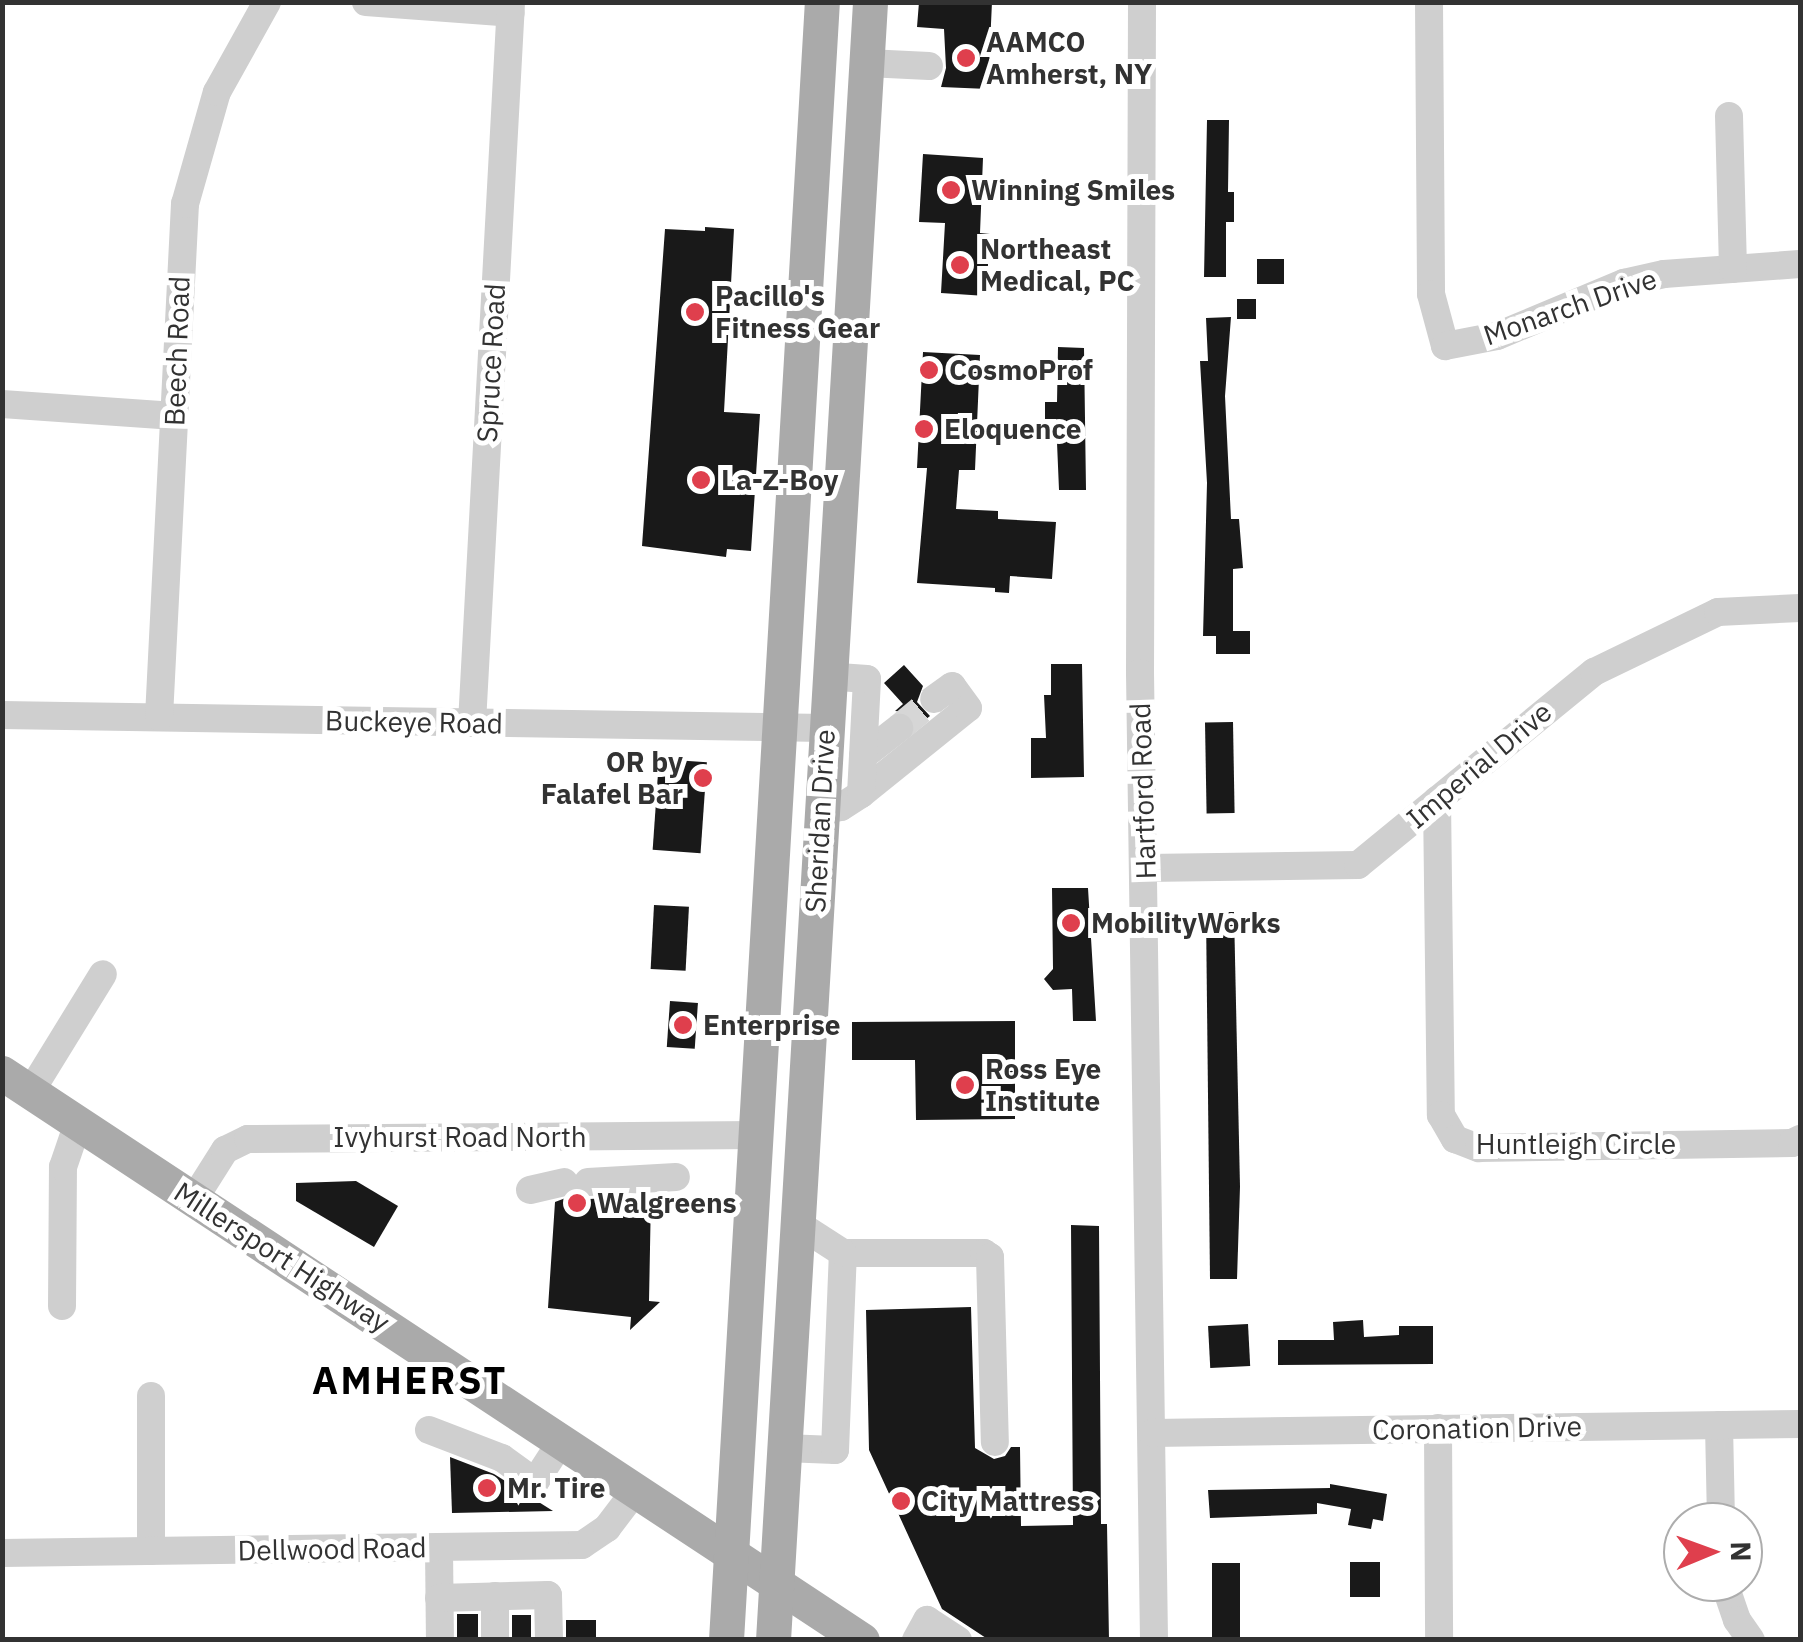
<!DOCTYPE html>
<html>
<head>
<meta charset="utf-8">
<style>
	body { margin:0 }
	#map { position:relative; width:1803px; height:1642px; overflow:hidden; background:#fff; font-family:"IBM Plex Sans",sans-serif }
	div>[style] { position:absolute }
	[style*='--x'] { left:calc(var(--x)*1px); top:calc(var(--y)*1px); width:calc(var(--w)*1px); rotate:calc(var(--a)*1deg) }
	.building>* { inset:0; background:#191919; transform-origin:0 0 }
	.minor-tunnel>* { height:28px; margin-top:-14px; transform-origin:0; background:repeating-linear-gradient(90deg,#d6d6d6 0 28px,transparent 0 42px) }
	.minor>* { height:28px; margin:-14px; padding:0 14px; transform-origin:14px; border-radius:14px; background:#cfcfcf }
	.major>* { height:35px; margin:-17.5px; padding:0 17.5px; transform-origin:17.5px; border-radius:17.5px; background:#aaa }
	.dots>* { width:28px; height:28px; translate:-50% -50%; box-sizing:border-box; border:5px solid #fff; border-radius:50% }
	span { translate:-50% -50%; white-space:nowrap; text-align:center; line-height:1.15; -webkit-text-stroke:10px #fff; paint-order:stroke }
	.poi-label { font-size:28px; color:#323232; font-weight:700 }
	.left { translate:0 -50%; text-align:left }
	.right { translate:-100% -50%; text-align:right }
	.street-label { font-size:28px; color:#323232 }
	.district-label { font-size:38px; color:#000; font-weight:700; letter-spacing:2.5px }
	.frame { position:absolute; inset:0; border:5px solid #323232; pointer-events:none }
	.north { position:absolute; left:1663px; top:1502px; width:100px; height:100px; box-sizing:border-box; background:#fff; border:2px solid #adadad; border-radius:50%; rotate:89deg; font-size:28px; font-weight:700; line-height:40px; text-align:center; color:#323232 }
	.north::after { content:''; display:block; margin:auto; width:35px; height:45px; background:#df3f4d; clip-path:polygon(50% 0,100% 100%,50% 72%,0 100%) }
</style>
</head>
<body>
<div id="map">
	<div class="building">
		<div style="clip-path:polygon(919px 2px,992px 2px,988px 89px,941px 87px,946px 68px,944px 29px,917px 27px)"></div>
		<div style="clip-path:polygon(1207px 120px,1229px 120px,1228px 192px,1234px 192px,1234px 222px,1226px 222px,1226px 277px,1204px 277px)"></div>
		<div style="clip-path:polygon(923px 154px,983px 158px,980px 233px,990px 234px,986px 296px,941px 293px,945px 223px,919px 222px)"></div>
		<div style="clip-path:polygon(705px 227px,734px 229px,724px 412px,760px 414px,751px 551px,727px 549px,726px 557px,642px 546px,665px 229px,705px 231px)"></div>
		<div style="left:1284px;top:259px;width:25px;height:27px;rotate:90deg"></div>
		<div style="left:1237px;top:299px;width:19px;height:20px"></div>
		<div style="clip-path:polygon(1231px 317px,1225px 396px,1231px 519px,1239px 519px,1243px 568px,1233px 569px,1233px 631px,1250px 631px,1250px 654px,1216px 654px,1216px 636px,1203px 636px,1207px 483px,1200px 361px,1208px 361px,1206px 318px)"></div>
		<div style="clip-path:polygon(1058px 347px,1084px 348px,1086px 490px,1059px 490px,1056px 419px,1045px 419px,1045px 402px,1057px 402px)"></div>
		<div style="clip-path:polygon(923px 352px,980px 355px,975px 470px,959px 470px,956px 509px,998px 511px,998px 519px,1056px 522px,1052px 579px,1010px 576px,1009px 593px,995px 592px,995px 588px,917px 583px,927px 468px,917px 468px)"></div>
		<div style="clip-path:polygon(1051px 664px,1082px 664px,1084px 777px,1031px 778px,1031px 738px,1046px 738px,1044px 695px,1051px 695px)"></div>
		<div style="clip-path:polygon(904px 665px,923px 686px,917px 702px,930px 716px,916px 727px,906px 712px,895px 711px,903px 704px,884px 683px)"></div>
		<div style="left:1233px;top:722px;width:91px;height:28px;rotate:89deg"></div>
		<div style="left:659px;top:759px;width:48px;height:91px;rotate:4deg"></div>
		<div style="clip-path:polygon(1052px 888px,1088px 888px,1096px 1021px,1073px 1021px,1072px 989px,1053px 990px,1044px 979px,1053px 969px)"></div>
		<div style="left:654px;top:905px;width:35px;height:64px;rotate:3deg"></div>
		<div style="clip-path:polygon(1206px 912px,1234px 912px,1240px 1187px,1237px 1279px,1210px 1279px)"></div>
		<div style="left:670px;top:1001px;width:28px;height:46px;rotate:4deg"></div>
		<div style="clip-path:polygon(1015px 1021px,1015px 1119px,916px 1120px,915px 1060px,852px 1060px,852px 1022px)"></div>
		<div style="clip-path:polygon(356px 1181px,398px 1206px,374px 1247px,296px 1201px,296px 1183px)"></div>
		<div style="clip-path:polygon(576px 1194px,589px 1199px,651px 1196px,649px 1301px,660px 1302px,630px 1330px,631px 1317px,548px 1308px,555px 1202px)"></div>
		<div style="clip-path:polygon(1071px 1225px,1099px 1226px,1101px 1524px,1107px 1524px,1109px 1640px,989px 1640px,942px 1609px,869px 1450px,866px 1310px,971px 1307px,975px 1448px,994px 1459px,1005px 1456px,1011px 1447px,1020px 1447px,1021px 1526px,1073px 1525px)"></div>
		<div style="clip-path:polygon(1363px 1320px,1364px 1337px,1399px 1335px,1399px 1326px,1433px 1326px,1433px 1364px,1278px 1365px,1278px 1340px,1334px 1340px,1333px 1322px)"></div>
		<div style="left:1248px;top:1324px;width:42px;height:40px;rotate:87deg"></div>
		<div style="clip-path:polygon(450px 1457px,494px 1474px,553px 1511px,452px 1513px)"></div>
		<div style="clip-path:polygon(1330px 1484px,1387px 1494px,1383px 1521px,1373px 1519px,1371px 1529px,1348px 1525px,1351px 1509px,1317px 1503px,1317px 1514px,1210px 1518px,1208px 1490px,1330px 1488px)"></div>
		<div style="left:1350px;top:1562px;width:30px;height:35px"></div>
		<div style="left:1212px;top:1563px;width:28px;height:77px"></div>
		<div style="left:478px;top:1614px;width:26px;height:21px;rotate:90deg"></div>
		<div style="left:512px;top:1615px;width:19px;height:25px"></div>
		<div style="left:566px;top:1620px;width:30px;height:20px"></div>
	</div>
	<div class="minor-tunnel">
		<div style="--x:899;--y:728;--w:45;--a:-39.6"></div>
	</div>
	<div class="minor">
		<div style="--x:366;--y:2;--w:145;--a:4.3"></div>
		<div style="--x:1142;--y:2;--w:671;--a:90.17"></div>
		<div style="--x:1140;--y:673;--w:967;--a:89.17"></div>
		<div style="--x:1429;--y:2;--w:292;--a:89.6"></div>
		<div style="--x:1431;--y:294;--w:54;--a:74.9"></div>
		<div style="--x:1445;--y:346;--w:53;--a:-10.9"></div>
		<div style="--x:1497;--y:336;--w:138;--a:-22.7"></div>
		<div style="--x:1624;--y:283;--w:41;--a:-12.7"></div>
		<div style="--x:1664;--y:274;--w:136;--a:-4.2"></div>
		<div style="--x:867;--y:63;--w:62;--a:2.8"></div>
		<div style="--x:1729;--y:116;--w:153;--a:88.5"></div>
		<div style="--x:2;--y:404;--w:173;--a:4"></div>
		<div style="--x:2;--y:715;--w:823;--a:0.9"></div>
		<div style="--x:159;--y:717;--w:514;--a:-87.1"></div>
		<div style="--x:185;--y:204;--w:116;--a:-74.1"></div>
		<div style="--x:217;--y:92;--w:103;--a:-60.9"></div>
		<div style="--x:472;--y:723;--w:722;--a:-86.9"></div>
		<div style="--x:863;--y:756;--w:46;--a:-37.9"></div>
		<div style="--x:861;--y:794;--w:137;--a:-38.8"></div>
		<div style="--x:968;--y:708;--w:27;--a:-126"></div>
		<div style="--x:952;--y:686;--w:22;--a:144"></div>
		<div style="--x:1437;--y:800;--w:315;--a:89.3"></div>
		<div style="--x:1441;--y:1115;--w:28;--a:60"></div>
		<div style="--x:1455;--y:1139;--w:26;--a:21"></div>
		<div style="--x:1479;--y:1148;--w:313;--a:-0.9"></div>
		<div style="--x:1792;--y:1143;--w:9;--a:-27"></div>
		<div style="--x:820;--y:811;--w:21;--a:-11"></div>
		<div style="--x:841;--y:807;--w:24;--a:-33"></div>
		<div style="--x:861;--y:794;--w:115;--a:-87"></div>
		<div style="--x:867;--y:679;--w:39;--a:-176"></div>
		<div style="--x:1146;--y:868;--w:212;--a:-0.8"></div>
		<div style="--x:1358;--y:865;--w:305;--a:-39.3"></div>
		<div style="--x:1594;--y:672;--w:138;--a:-25.8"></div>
		<div style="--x:1718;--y:612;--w:82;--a:-2.8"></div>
		<div style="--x:31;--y:1091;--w:137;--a:-58.4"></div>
		<div style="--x:588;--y:1182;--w:88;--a:-3.3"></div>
		<div style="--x:530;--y:1190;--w:35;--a:-13"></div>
		<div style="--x:194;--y:1199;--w:58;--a:-57.7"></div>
		<div style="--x:225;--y:1150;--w:25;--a:-26"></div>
		<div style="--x:248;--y:1139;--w:508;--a:-0.45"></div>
		<div style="--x:843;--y:1253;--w:141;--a:0"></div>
		<div style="--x:984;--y:1253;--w:7;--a:34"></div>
		<div style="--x:990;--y:1257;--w:185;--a:88.5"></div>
		<div style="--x:62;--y:1306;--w:139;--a:-89.6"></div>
		<div style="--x:63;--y:1167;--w:46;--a:-71.2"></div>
		<div style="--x:151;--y:1396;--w:155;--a:90"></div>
		<div style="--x:1719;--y:1425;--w:97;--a:88.8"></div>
		<div style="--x:1438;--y:1428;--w:212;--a:89.7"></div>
		<div style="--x:429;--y:1430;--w:78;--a:21"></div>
		<div style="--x:502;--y:1458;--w:41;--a:36"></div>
		<div style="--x:535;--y:1482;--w:48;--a:-57"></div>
		<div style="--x:1153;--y:1433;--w:647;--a:-0.8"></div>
		<div style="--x:784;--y:1448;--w:51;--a:2.2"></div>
		<div style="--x:835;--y:1450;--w:197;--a:-87.7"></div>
		<div style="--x:843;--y:1253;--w:54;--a:-147.2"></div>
		<div style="--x:439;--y:1548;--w:92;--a:89.4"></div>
		<div style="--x:2;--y:1553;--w:580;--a:-0.79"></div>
		<div style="--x:582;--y:1545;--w:30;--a:-34"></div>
		<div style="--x:607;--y:1528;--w:48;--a:-52.7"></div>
		<div style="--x:1724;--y:1582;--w:40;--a:71.1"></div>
		<div style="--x:1737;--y:1620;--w:24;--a:55"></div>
		<div style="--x:495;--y:1596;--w:44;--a:90"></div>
		<div style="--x:439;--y:1598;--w:109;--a:-1.6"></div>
		<div style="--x:548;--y:1595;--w:45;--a:88.7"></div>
		<div style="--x:916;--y:1640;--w:23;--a:-61"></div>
		<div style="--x:927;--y:1620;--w:37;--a:33"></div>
	</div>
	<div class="major">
		<div style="--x:2;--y:1073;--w:1030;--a:33.4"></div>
		<div style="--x:726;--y:1640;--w:1641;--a:-86.65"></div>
		<div style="--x:773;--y:1640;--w:1641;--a:-86.61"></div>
	</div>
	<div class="dots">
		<div style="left:966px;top:58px;background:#df3f4d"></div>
		<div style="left:951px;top:190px;background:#df3f4d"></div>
		<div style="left:960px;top:265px;background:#df3f4d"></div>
		<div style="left:695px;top:312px;background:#df3f4d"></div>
		<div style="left:929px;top:370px;background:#df3f4d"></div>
		<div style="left:924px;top:429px;background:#df3f4d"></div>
		<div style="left:701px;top:480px;background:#df3f4d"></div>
		<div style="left:703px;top:778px;background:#df3f4d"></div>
		<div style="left:1071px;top:923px;background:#df3f4d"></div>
		<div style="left:683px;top:1025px;background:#df3f4d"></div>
		<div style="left:965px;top:1085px;background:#df3f4d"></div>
		<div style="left:577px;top:1203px;background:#df3f4d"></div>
		<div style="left:487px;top:1488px;background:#df3f4d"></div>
		<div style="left:901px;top:1501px;background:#df3f4d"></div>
	</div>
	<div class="poi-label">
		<span class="left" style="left:986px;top:58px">AAMCO<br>Amherst, NY</span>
		<span class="left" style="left:971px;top:190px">Winning Smiles</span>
		<span class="left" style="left:980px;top:265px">Northeast<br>Medical, PC</span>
		<span class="left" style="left:715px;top:312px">Pacillo's<br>Fitness Gear</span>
		<span class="left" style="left:949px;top:370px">CosmoProf</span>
		<span class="left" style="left:944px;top:429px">Eloquence</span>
		<span class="left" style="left:721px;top:480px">La-Z-Boy</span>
		<span class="right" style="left:683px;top:778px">OR by<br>Falafel Bar</span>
		<span class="left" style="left:1091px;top:923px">MobilityWorks</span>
		<span class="left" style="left:703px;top:1025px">Enterprise</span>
		<span class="left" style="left:985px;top:1085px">Ross Eye<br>Institute</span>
		<span class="left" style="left:597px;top:1203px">Walgreens</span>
		<span class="left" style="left:507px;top:1488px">Mr. Tire</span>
		<span class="left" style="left:921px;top:1501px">City Mattress</span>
	</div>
	<div class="street-label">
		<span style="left:1570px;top:307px;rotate:-19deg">Monarch Drive</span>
		<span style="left:177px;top:351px;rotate:-88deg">Beech Road</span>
		<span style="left:491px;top:363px;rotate:-87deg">Spruce Road</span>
		<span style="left:414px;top:722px;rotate:1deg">Buckeye Road</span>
		<span style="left:1479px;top:765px;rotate:-40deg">Imperial Drive</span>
		<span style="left:1143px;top:791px;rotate:-92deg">Hartford Road</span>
		<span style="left:820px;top:821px;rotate:-87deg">Sheridan Drive</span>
		<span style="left:460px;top:1137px">Ivyhurst Road North</span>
		<span style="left:1576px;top:1144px">Huntleigh Circle</span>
		<span style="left:282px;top:1257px;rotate:33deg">Millersport Highway</span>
		<span style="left:1477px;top:1428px;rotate:-1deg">Coronation Drive</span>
		<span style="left:332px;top:1549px;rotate:-1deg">Dellwood Road</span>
	</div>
	<div class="district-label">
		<span style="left:410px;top:1380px">AMHERST</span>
	</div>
	<div class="frame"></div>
	<div class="north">N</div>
</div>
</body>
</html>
